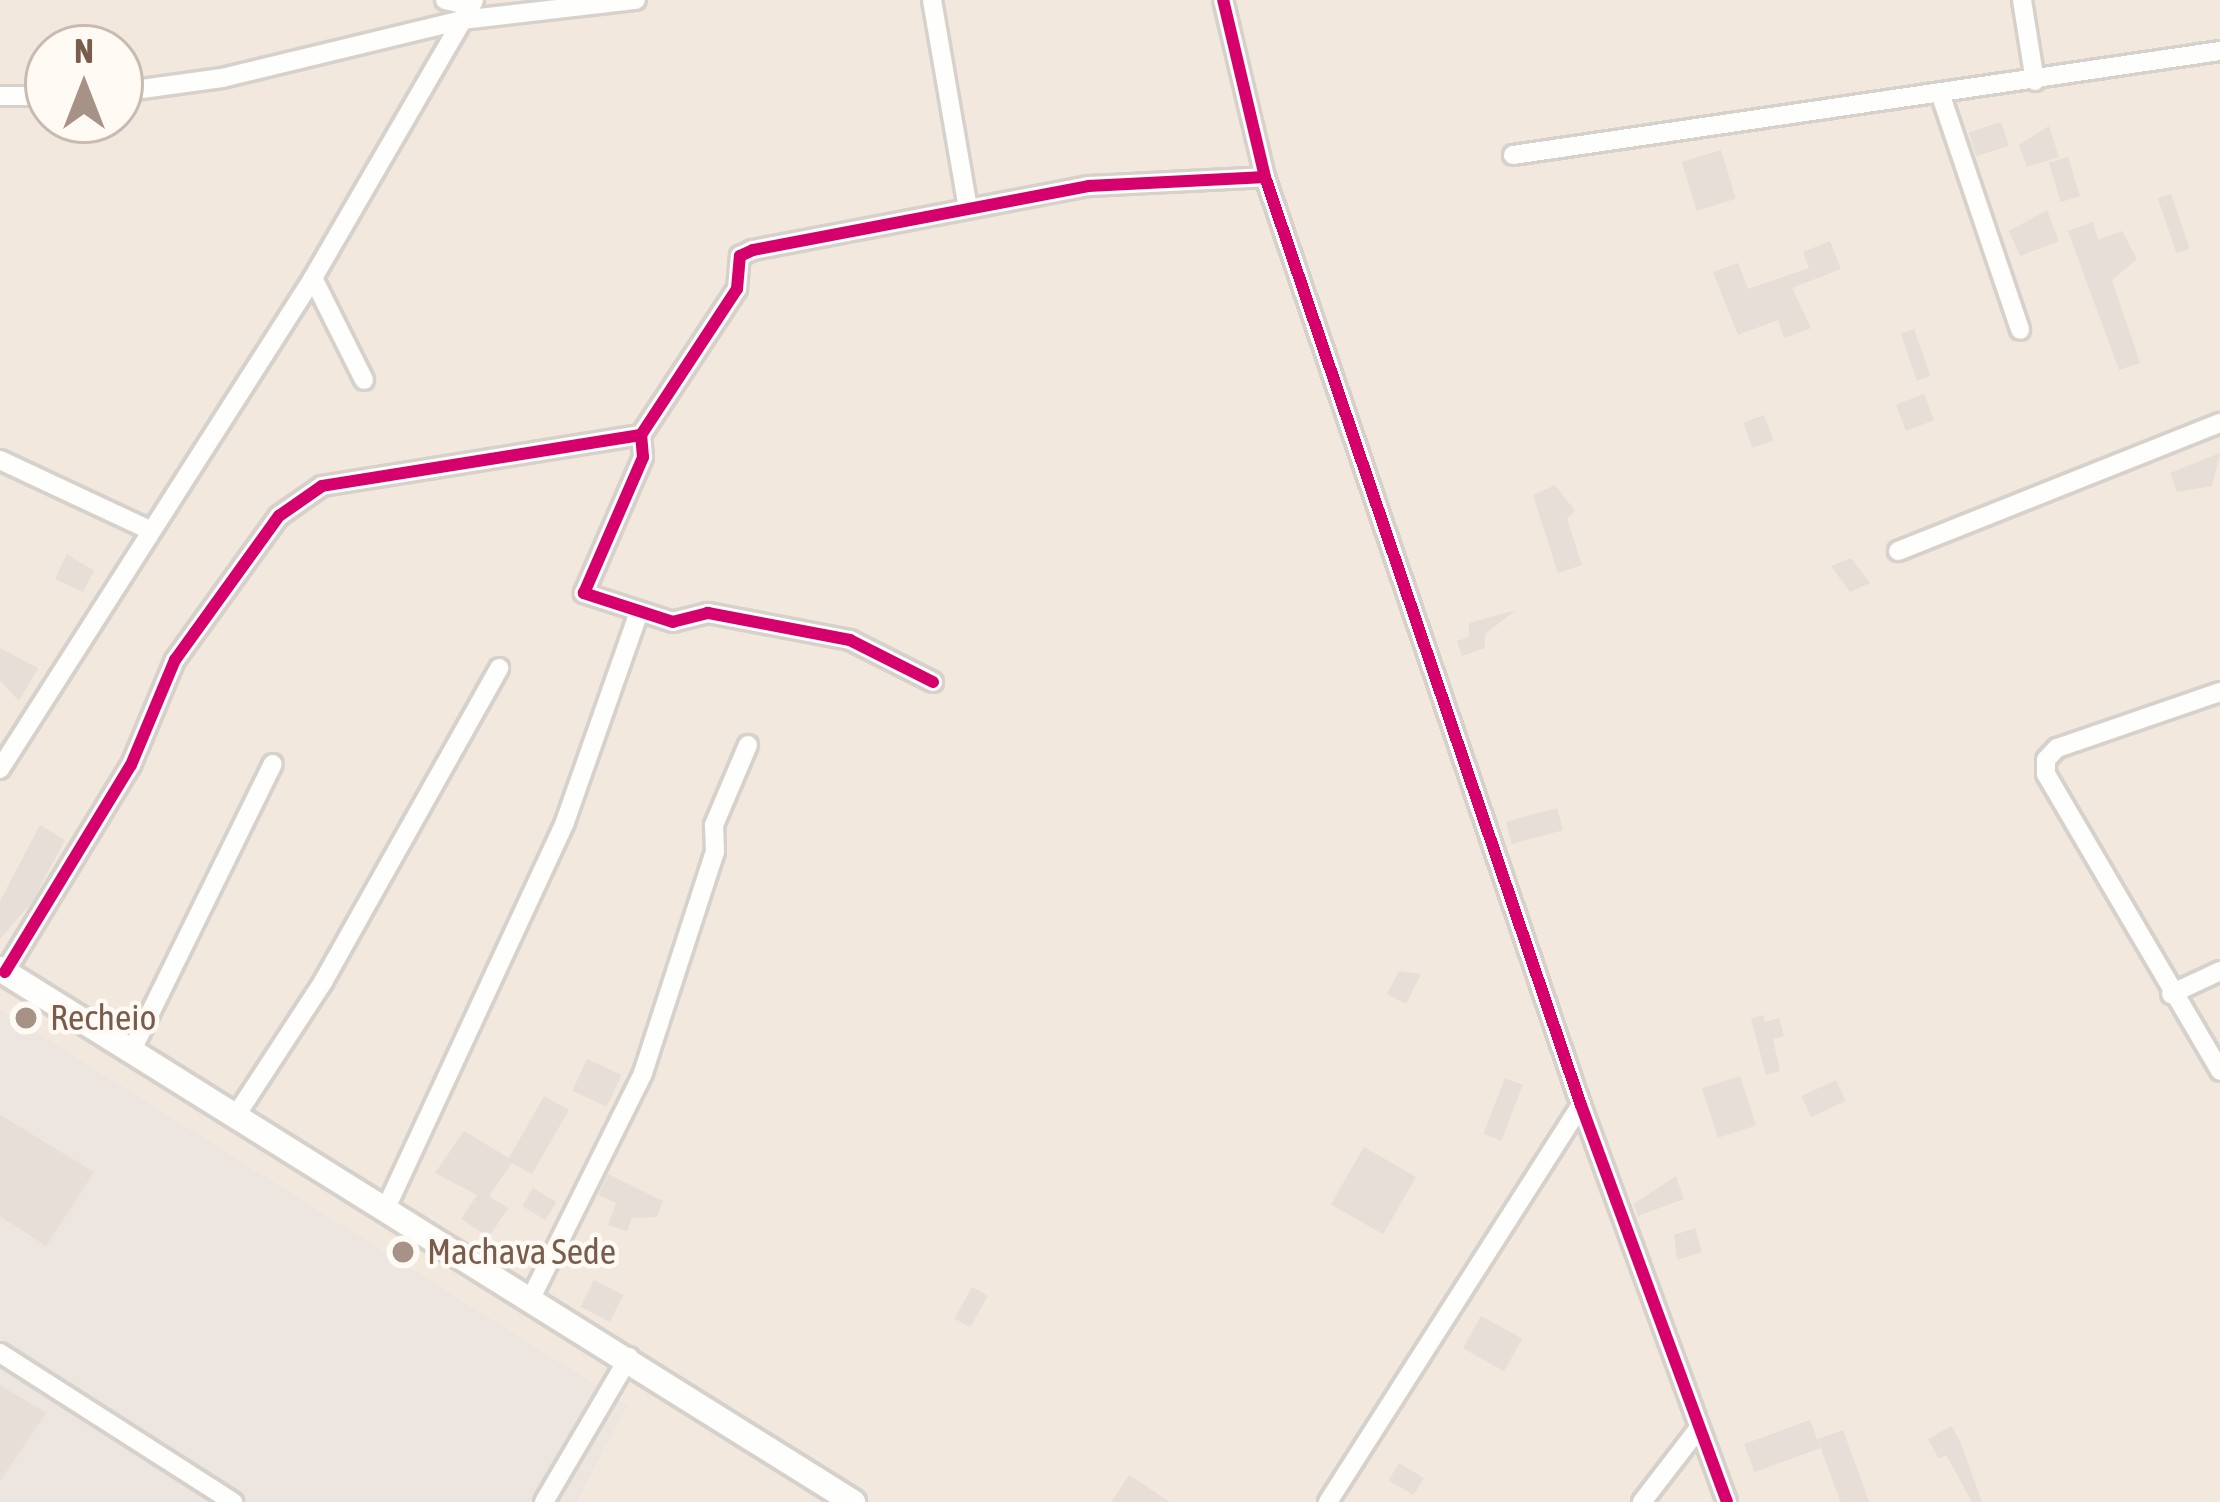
<!DOCTYPE html>
<html>
<head>
<meta charset="utf-8">
<style>
	body { margin:0 }
	#map { position:relative; width:2220px; height:1502px; overflow:hidden; background:#f9f5f0; font-family:"Asap Condensed",sans-serif }
	div>[style] { position:absolute }
	[style*='--x'] { left:calc(var(--x)*1px); top:calc(var(--y)*1px); width:calc(var(--w)*1px); rotate:calc(var(--a)*1deg) }
	.residential>* { inset:0; background:#f2e8de }
	.industrial>* { inset:0; background:#ede5e0 }
	.building>* { inset:0; background:#e6ded7; transform-origin:0 0 }
	.roads { filter:drop-shadow(3px 0 #d7d1cb) drop-shadow(-3px 0 #d7d1cb) drop-shadow(0 3px #d7d1cb) drop-shadow(0 -3px #d7d1cb) }
	.street>* { height:18px; margin:-9px; padding:0 9px; transform-origin:9px; border-radius:9px; background:#fefefd }
	.secondary>* { height:24px; margin:-12px; padding:0 12px; transform-origin:12px; border-radius:12px; background:#fefefd }
	.cycleway>* { height:12px; margin:-6px; padding:0 6px; transform-origin:6px; border-radius:6px; background:#d6006c }
	.dots>* { width:33px; height:33px; translate:-50% -50%; box-sizing:border-box; border:6px solid #fffaf3; border-radius:50% }
	span { translate:-50% -50%; white-space:nowrap; text-align:center; line-height:1.15; -webkit-text-stroke:9px #fffaf3; paint-order:stroke }
	.poi-label { font-size:36px; color:#7a5c4d }
	.left { translate:0 -50%; text-align:left }
	.north { position:absolute; left:24px; top:24px; width:120px; height:120px; box-sizing:border-box; background:#fffaf3; border:3px solid #cabbb1; border-radius:50%; rotate:0deg; font-size:33px; font-weight:700; line-height:48px; text-align:center; color:#7a5c4d }
	.north::after { content:''; display:block; margin:auto; width:42px; height:54px; background:#a69286; clip-path:polygon(50% 0,100% 100%,50% 72%,0 100%) }
</style>
</head>
<body>
<div id="map">
	<div class="residential">
		<div style="clip-path:polygon(evenodd,0 0,2220px 0,2220px 1502px,577px 1502px,628px 1405px,0 1009px,0 0,48px 48px,120px 48px,120px 120px,48px 120px,48px 48px)"></div>
	</div>
	<div class="industrial">
		<div style="clip-path:polygon(0 1009px,628px 1405px,577px 1502px,0 1502px)"></div>
	</div>
	<div class="building">
		<div style="left:2001px;top:122px;width:25px;height:34px;rotate:72deg"></div>
		<div style="clip-path:polygon(2049px 126px,2059px 157px,2027px 167px,2019px 145px)"></div>
		<div style="left:1721px;top:150px;width:51px;height:41px;rotate:73deg"></div>
		<div style="left:2068px;top:157px;width:41px;height:20px;rotate:73deg"></div>
		<div style="left:2171px;top:194px;width:58px;height:14px;rotate:71deg"></div>
		<div style="clip-path:polygon(2047px 210px,2059px 241px,2020px 256px,2009px 231px)"></div>
		<div style="clip-path:polygon(2093px 222px,2098px 240px,2122px 231px,2137px 259px,2112px 280px,2140px 363px,2119px 370px,2068px 231px)"></div>
		<div style="clip-path:polygon(1830px 241px,1841px 269px,1792px 288px,1811px 328px,1784px 338px,1778px 320px,1738px 335px,1713px 272px,1738px 263px,1748px 289px,1809px 268px,1803px 252px)"></div>
		<div style="left:1914px;top:329px;width:50px;height:14px;rotate:71deg"></div>
		<div style="left:1924px;top:394px;width:28px;height:30px;rotate:69deg"></div>
		<div style="left:1764px;top:415px;width:27px;height:22px;rotate:70deg"></div>
		<div style="clip-path:polygon(2220px 453px,2212px 486px,2177px 492px,2170px 473px)"></div>
		<div style="clip-path:polygon(1555px 485px,1575px 511px,1567px 519px,1582px 565px,1558px 573px,1533px 495px)"></div>
		<div style="clip-path:polygon(67px 554px,94px 571px,83px 592px,55px 579px)"></div>
		<div style="clip-path:polygon(1851px 558px,1870px 583px,1850px 592px,1831px 566px)"></div>
		<div style="clip-path:polygon(1516px 610px,1485px 634px,1485px 648px,1462px 656px,1457px 641px,1469px 637px,1469px 623px)"></div>
		<div style="clip-path:polygon(0 648px,38px 668px,19px 701px,0 681px)"></div>
		<div style="left:1557px;top:808px;width:23px;height:53px;rotate:75deg"></div>
		<div style="clip-path:polygon(40px 825px,65px 840px,32px 902px,0 939px,0 901px)"></div>
		<div style="clip-path:polygon(1399px 971px,1421px 974px,1406px 1004px,1387px 994px)"></div>
		<div style="clip-path:polygon(1763px 1015px,1765px 1022px,1779px 1018px,1784px 1036px,1773px 1039px,1780px 1071px,1766px 1075px,1751px 1019px)"></div>
		<div style="left:587px;top:1059px;width:38px;height:35px;rotate:25deg"></div>
		<div style="left:1740px;top:1076px;width:52px;height:40px;rotate:72deg"></div>
		<div style="left:1505px;top:1078px;width:19px;height:60px;rotate:21deg"></div>
		<div style="left:1836px;top:1080px;width:23px;height:38px;rotate:65deg"></div>
		<div style="clip-path:polygon(544px 1096px,569px 1110px,532px 1174px,512px 1163px,489px 1196px,508px 1208px,489px 1237px,461px 1219px,477px 1195px,435px 1173px,464px 1131px,509px 1158px)"></div>
		<div style="clip-path:polygon(0 1115px,94px 1172px,46px 1246px,0 1216px)"></div>
		<div style="left:1364px;top:1147px;width:60px;height:66px;rotate:30deg"></div>
		<div style="clip-path:polygon(608px 1174px,663px 1201px,657px 1217px,632px 1218px,627px 1231px,608px 1225px,616px 1203px,598px 1195px)"></div>
		<div style="clip-path:polygon(1676px 1176px,1684px 1199px,1638px 1216px,1634px 1204px)"></div>
		<div style="left:533px;top:1188px;width:27px;height:21px;rotate:31deg"></div>
		<div style="clip-path:polygon(1695px 1228px,1702px 1252px,1677px 1260px,1674px 1235px)"></div>
		<div style="left:594px;top:1280px;width:33px;height:30px;rotate:27deg"></div>
		<div style="left:972px;top:1287px;width:18px;height:36px;rotate:29deg"></div>
		<div style="left:1481px;top:1316px;width:47px;height:37px;rotate:29deg"></div>
		<div style="clip-path:polygon(0 1385px,46px 1413px,0 1481px)"></div>
		<div style="left:1810px;top:1420px;width:30px;height:70px;rotate:70deg"></div>
		<div style="clip-path:polygon(1951px 1426px,1960px 1441px,1982px 1502px,1972px 1502px,1946px 1455px,1939px 1459px,1928px 1439px)"></div>
		<div style="left:1843px;top:1430px;width:77px;height:27px;rotate:70deg"></div>
		<div style="left:1399px;top:1463px;width:29px;height:20px;rotate:31deg"></div>
		<div style="clip-path:polygon(1129px 1475px,1170px 1502px,1111px 1502px)"></div>
	</div>
	<div class="roads">
		<div class="street">
			<div style="--x:445;--y:0;--w:27;--a:13"></div>
			<div style="--x:932;--y:0;--w:211;--a:80.2"></div>
			<div style="--x:2022;--y:0;--w:82;--a:80.9"></div>
			<div style="--x:120;--y:92;--w:103;--a:-7.8"></div>
			<div style="--x:222;--y:78;--w:247;--a:-13.6"></div>
			<div style="--x:462;--y:20;--w:175;--a:-6.6"></div>
			<div style="--x:1940;--y:93;--w:250;--a:71.3"></div>
			<div style="--x:0;--y:96;--w:48;--a:0"></div>
			<div style="--x:1513;--y:155;--w:715;--a:-8.37"></div>
			<div style="--x:1265;--y:177;--w:980;--a:71.2"></div>
			<div style="--x:1581;--y:1105;--w:423;--a:69.8"></div>
			<div style="--x:313;--y:278;--w:114;--a:63.4"></div>
			<div style="--x:0;--y:460;--w:162;--a:25.1"></div>
			<div style="--x:1898;--y:551;--w:347;--a:-21.7"></div>
			<div style="--x:933;--y:682;--w:93;--a:-153.2"></div>
			<div style="--x:850;--y:640;--w:145;--a:-169.2"></div>
			<div style="--x:708;--y:613;--w:36;--a:166"></div>
			<div style="--x:673;--y:622;--w:94;--a:-162"></div>
			<div style="--x:584;--y:593;--w:148;--a:-66.5"></div>
			<div style="--x:643;--y:457;--w:22;--a:-95"></div>
			<div style="--x:641;--y:435;--w:175;--a:-56.7"></div>
			<div style="--x:737;--y:289;--w:33;--a:-85"></div>
			<div style="--x:740;--y:256;--w:14;--a:-25"></div>
			<div style="--x:753;--y:250;--w:342;--a:-10.8"></div>
			<div style="--x:1089;--y:186;--w:176;--a:-2.9"></div>
			<div style="--x:1265;--y:177;--w:182;--a:-103.3"></div>
			<div style="--x:2220;--y:692;--w:172;--a:161"></div>
			<div style="--x:2057;--y:748;--w:16;--a:133"></div>
			<div style="--x:2046;--y:760;--w:14;--a:90"></div>
			<div style="--x:2046;--y:774;--w:344;--a:59.6"></div>
			<div style="--x:0;--y:769;--w:582;--a:-57.48"></div>
			<div style="--x:313;--y:278;--w:321;--a:-59.9"></div>
			<div style="--x:5;--y:972;--w:242;--a:-58.7"></div>
			<div style="--x:131;--y:765;--w:114;--a:-67.3"></div>
			<div style="--x:175;--y:660;--w:178;--a:-54.2"></div>
			<div style="--x:279;--y:516;--w:52;--a:-34.9"></div>
			<div style="--x:322;--y:486;--w:323;--a:-9.1"></div>
			<div style="--x:2171;--y:994;--w:54;--a:-25.1"></div>
			<div style="--x:131;--y:1052;--w:321;--a:-63.8"></div>
			<div style="--x:237;--y:1114;--w:158;--a:-56.9"></div>
			<div style="--x:323;--y:982;--w:360;--a:-60.7"></div>
			<div style="--x:387;--y:1206;--w:423;--a:-65.1"></div>
			<div style="--x:565;--y:822;--w:219;--a:-70.6"></div>
			<div style="--x:532;--y:1296;--w:249;--a:-63.5"></div>
			<div style="--x:643;--y:1073;--w:232;--a:-72"></div>
			<div style="--x:715;--y:852;--w:27;--a:-92"></div>
			<div style="--x:714;--y:825;--w:87;--a:-67"></div>
			<div style="--x:0;--y:1353;--w:277;--a:32.6"></div>
			<div style="--x:544;--y:1502;--w:168;--a:-59.6"></div>
			<div style="--x:1328;--y:1502;--w:471;--a:-57.5"></div>
			<div style="--x:1642;--y:1502;--w:88;--a:-52.4"></div>
		</div>
		<div class="secondary">
			<div style="--x:0;--y:969;--w:1006;--a:32"></div>
		</div>
	</div>
	<div class="cycleway">
		<div style="--x:1265;--y:177;--w:980;--a:71.2"></div>
		<div style="--x:1581;--y:1105;--w:423;--a:69.8"></div>
		<div style="--x:933;--y:682;--w:93;--a:-153.2"></div>
		<div style="--x:850;--y:640;--w:145;--a:-169.2"></div>
		<div style="--x:708;--y:613;--w:36;--a:166"></div>
		<div style="--x:673;--y:622;--w:94;--a:-162"></div>
		<div style="--x:584;--y:593;--w:148;--a:-66.5"></div>
		<div style="--x:643;--y:457;--w:22;--a:-95"></div>
		<div style="--x:641;--y:435;--w:175;--a:-56.7"></div>
		<div style="--x:737;--y:289;--w:33;--a:-85"></div>
		<div style="--x:740;--y:256;--w:14;--a:-25"></div>
		<div style="--x:753;--y:250;--w:342;--a:-10.8"></div>
		<div style="--x:1089;--y:186;--w:176;--a:-2.9"></div>
		<div style="--x:1265;--y:177;--w:182;--a:-103.3"></div>
		<div style="--x:5;--y:972;--w:242;--a:-58.7"></div>
		<div style="--x:131;--y:765;--w:114;--a:-67.3"></div>
		<div style="--x:175;--y:660;--w:178;--a:-54.2"></div>
		<div style="--x:279;--y:516;--w:52;--a:-34.9"></div>
		<div style="--x:322;--y:486;--w:323;--a:-9.1"></div>
	</div>
	<div class="dots">
		<div style="left:26px;top:1018px;background:#a69286"></div>
		<div style="left:403px;top:1252px;background:#a69286"></div>
	</div>
	<div class="poi-label">
		<span class="left" style="left:50px;top:1018px">Recheio</span>
		<span class="left" style="left:427px;top:1252px">Machava Sede</span>
	</div>
	<div class="north">N</div>
</div>
</body>
</html>
